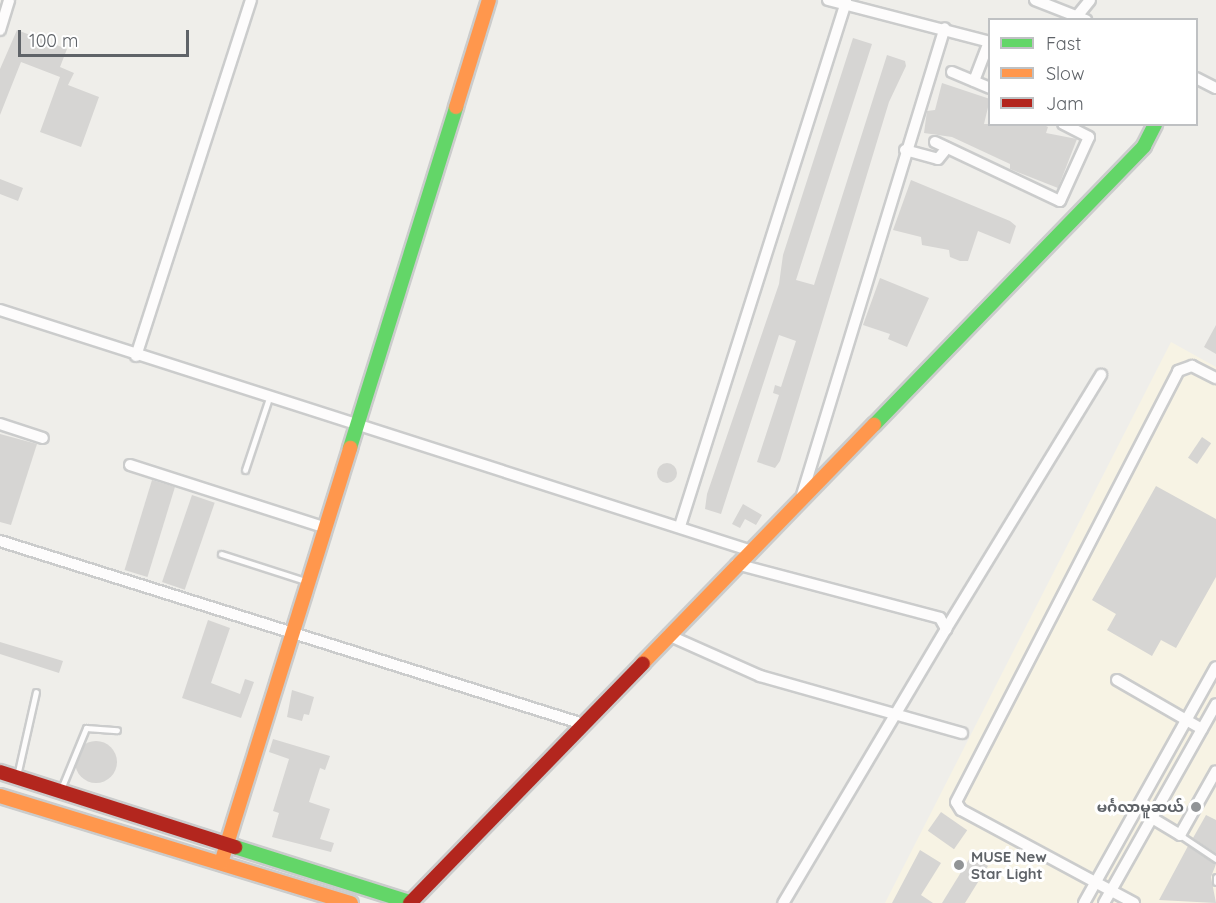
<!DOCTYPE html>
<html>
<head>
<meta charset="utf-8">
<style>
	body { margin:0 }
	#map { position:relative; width:1216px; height:903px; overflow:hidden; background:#efeeea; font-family:Quicksand,"Noto Sans Myanmar",sans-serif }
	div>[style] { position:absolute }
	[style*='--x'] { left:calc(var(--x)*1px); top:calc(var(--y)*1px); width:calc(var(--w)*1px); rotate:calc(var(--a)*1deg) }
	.commercial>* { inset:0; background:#f7f3e4 }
	.building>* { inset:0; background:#d6d5d3; transform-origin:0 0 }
	.round { border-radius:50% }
	.roads { filter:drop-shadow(2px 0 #cbcccc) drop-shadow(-2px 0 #cbcccc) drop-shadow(0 2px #cbcccc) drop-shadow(0 -2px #cbcccc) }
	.lane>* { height:5px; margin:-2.5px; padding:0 2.5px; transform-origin:2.5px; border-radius:2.5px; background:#fdfcfc }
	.street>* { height:10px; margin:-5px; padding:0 5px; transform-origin:5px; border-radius:5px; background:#fdfcfc }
	.fast>* { height:14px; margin:-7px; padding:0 7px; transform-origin:7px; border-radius:7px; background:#63d668 }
	.slow>* { height:14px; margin:-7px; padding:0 7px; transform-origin:7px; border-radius:7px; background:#ff974d }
	.jam>* { height:14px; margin:-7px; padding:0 7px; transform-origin:7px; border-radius:7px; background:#b3261e }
	.dots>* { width:16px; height:16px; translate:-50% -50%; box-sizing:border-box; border:3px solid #fff; border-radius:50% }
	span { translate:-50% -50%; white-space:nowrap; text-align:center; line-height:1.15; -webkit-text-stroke:6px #fff; paint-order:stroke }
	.poi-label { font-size:15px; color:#5f6368; font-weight:700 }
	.right { translate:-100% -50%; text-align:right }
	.left { translate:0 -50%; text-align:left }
	.legend { position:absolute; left:988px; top:18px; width:210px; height:108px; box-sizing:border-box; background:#fff; border:2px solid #bfc1c3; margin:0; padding:8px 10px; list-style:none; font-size:18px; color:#5f6368 }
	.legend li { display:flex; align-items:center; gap:12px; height:30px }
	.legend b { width:30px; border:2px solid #bfc1c3 }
	.scale { position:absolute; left:18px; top:30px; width:171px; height:27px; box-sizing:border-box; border:3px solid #5f6368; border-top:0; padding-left:8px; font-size:18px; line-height:21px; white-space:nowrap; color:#5f6368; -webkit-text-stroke:4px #fff; paint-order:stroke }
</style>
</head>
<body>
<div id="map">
	<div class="commercial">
		<div style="clip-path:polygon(1171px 342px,1216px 367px,1216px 903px,885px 903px)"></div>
	</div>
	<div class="building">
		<div style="clip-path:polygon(17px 30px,67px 49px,60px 67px,74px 73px,68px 85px,99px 97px,81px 147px,40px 132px,60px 77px,21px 62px,0 115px,0 69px)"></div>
		<div style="clip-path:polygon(853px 38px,872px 44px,796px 280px,814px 285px,887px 55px,905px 61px,906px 66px,889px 102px,780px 461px,775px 468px,757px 462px,779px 395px,773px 393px,775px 385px,781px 387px,796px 341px,779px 335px,721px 514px,705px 509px,707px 494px,779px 284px,783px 255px)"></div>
		<div style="clip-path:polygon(942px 83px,990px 99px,984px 124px,1042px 124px,1048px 127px,1046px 133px,1077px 139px,1058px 188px,1010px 169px,1010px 164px,952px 137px,924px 133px,927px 111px,935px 110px)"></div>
		<div style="clip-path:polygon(0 179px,23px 188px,18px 201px,0 194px)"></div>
		<div style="clip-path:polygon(911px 180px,1010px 221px,1016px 226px,1010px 244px,978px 231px,968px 261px,960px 261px,950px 257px,949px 250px,922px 245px,921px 237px,893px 230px)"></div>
		<div style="clip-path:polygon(880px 278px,929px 298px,907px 347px,888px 339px,890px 334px,863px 325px)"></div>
		<div style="clip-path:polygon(1216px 325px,1216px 354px,1204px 347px)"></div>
		<div style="clip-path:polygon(0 434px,37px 444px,11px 525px,0 522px)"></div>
		<div style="left:1202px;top:437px;width:11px;height:25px;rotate:34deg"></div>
		<div class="round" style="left:657px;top:463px;width:20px;height:20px"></div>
		<div style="left:152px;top:480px;width:24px;height:94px;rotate:17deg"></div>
		<div style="clip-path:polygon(1156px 486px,1216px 519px,1216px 577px,1176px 648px,1161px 640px,1152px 656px,1107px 630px,1116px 614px,1092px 600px)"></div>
		<div style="left:192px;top:495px;width:24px;height:92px;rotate:19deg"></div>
		<div style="clip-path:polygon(743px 504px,762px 515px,756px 525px,745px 519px,740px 528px,732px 524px)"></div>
		<div style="clip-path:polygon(208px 620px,230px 628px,211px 683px,240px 694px,245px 679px,254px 682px,241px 718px,182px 698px)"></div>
		<div style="clip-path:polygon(0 642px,63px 661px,59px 673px,0 654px)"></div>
		<div style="clip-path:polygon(292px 690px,314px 697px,309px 715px,304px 714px,302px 721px,287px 717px)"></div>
		<div style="clip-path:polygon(273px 739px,330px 756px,325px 770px,320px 768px,309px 802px,330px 809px,320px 839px,334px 843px,331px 852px,272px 837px,279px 813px,273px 811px,289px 759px,269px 752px)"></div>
		<div class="round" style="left:75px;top:741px;width:42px;height:42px"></div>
		<div style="left:941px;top:812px;width:32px;height:23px;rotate:35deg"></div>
		<div style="clip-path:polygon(1206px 815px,1216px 820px,1216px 853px,1193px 838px)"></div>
		<div style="clip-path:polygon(1188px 846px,1216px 864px,1211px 877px,1216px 903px,1159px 900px)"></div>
		<div style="clip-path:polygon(920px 850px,941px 863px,921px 895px,933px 903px,892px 903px)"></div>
		<div style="clip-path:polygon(971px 856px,988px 866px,965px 903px,942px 903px)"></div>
	</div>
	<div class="roads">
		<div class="lane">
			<div style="--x:245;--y:470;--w:76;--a:-71.6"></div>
			<div style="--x:221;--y:554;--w:88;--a:17.8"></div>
			<div style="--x:17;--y:776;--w:86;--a:-77.3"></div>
			<div style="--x:61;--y:789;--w:66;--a:-67.7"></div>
			<div style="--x:86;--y:728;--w:31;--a:4"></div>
			<div style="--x:1180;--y:835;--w:43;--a:33.7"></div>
			<div style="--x:1216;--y:877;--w:5;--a:90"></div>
		</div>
		<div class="street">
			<div style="--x:828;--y:0;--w:167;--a:14.5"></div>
			<div style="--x:1035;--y:0;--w:55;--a:21.4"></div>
			<div style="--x:1078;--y:15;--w:19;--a:-51"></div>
			<div style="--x:0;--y:30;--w:31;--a:-73"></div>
			<div style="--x:952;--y:72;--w:41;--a:22.8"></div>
			<div style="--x:1196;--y:78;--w:22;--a:27"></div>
			<div style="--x:974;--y:81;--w:42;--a:-69"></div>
			<div style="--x:935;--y:142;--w:138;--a:25.3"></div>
			<div style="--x:1060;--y:201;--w:70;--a:-65.6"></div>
			<div style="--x:1089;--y:137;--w:29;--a:-153"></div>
			<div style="--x:905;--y:150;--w:34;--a:15"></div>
			<div style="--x:938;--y:159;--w:14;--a:-51"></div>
			<div style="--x:0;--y:310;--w:787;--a:17.77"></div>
			<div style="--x:136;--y:356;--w:374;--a:-72.1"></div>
			<div style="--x:0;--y:424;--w:45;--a:18"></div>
			<div style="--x:130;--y:465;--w:203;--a:17.8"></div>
			<div style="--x:802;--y:495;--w:488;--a:-73"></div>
			<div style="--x:680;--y:526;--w:550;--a:-72.42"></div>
			<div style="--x:0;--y:541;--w:611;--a:17.43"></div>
			<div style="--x:736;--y:564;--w:211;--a:14.8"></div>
			<div style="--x:940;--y:618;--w:13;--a:61"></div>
			<div style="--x:946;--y:629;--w:319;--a:120.7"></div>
			<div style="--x:946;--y:629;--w:298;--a:-58.6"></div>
			<div style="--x:668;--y:635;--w:101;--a:24"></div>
			<div style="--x:760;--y:676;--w:210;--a:15.8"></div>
			<div style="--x:1117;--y:680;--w:98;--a:30"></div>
			<div style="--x:1152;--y:818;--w:33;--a:31"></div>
			<div style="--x:1180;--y:835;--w:73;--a:-60.6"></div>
			<div style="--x:1084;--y:903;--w:270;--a:-60.8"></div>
			<div style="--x:1104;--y:903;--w:228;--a:-60.6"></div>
			<div style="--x:1134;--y:903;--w:196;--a:-151.7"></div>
			<div style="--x:961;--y:810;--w:9;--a:-122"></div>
			<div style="--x:956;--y:802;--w:485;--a:-62.7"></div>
			<div style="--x:1178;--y:371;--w:15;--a:-20"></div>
			<div style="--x:1192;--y:366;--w:27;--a:27"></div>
		</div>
		<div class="fast">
			<div style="--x:874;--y:425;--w:388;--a:-45.9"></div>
			<div style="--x:1144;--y:146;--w:25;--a:-63"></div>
			<div style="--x:350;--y:448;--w:357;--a:-72.7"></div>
			<div style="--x:235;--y:847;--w:187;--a:17.5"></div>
		</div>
		<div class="slow">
			<div style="--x:456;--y:107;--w:112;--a:-72.9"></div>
			<div style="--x:643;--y:663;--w:332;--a:-45.9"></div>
			<div style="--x:0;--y:796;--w:367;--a:17"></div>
			<div style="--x:221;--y:863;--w:435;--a:-72.7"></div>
		</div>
		<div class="jam">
			<div style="--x:0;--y:772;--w:247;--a:17.7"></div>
			<div style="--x:410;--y:903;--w:334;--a:-45.8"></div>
		</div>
	</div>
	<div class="dots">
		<div style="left:1196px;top:807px;background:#919496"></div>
		<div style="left:959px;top:865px;background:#919496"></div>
	</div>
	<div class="poi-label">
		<span class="right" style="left:1184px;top:807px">မင်္ဂလာမူဆယ်</span>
		<span class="left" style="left:971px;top:865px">MUSE New<br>Star Light</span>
	</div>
	<ul class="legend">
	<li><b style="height:8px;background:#63d668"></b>Fast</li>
	<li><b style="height:8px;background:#ff974d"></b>Slow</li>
	<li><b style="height:8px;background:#b3261e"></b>Jam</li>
	</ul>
	<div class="scale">100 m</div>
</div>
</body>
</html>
